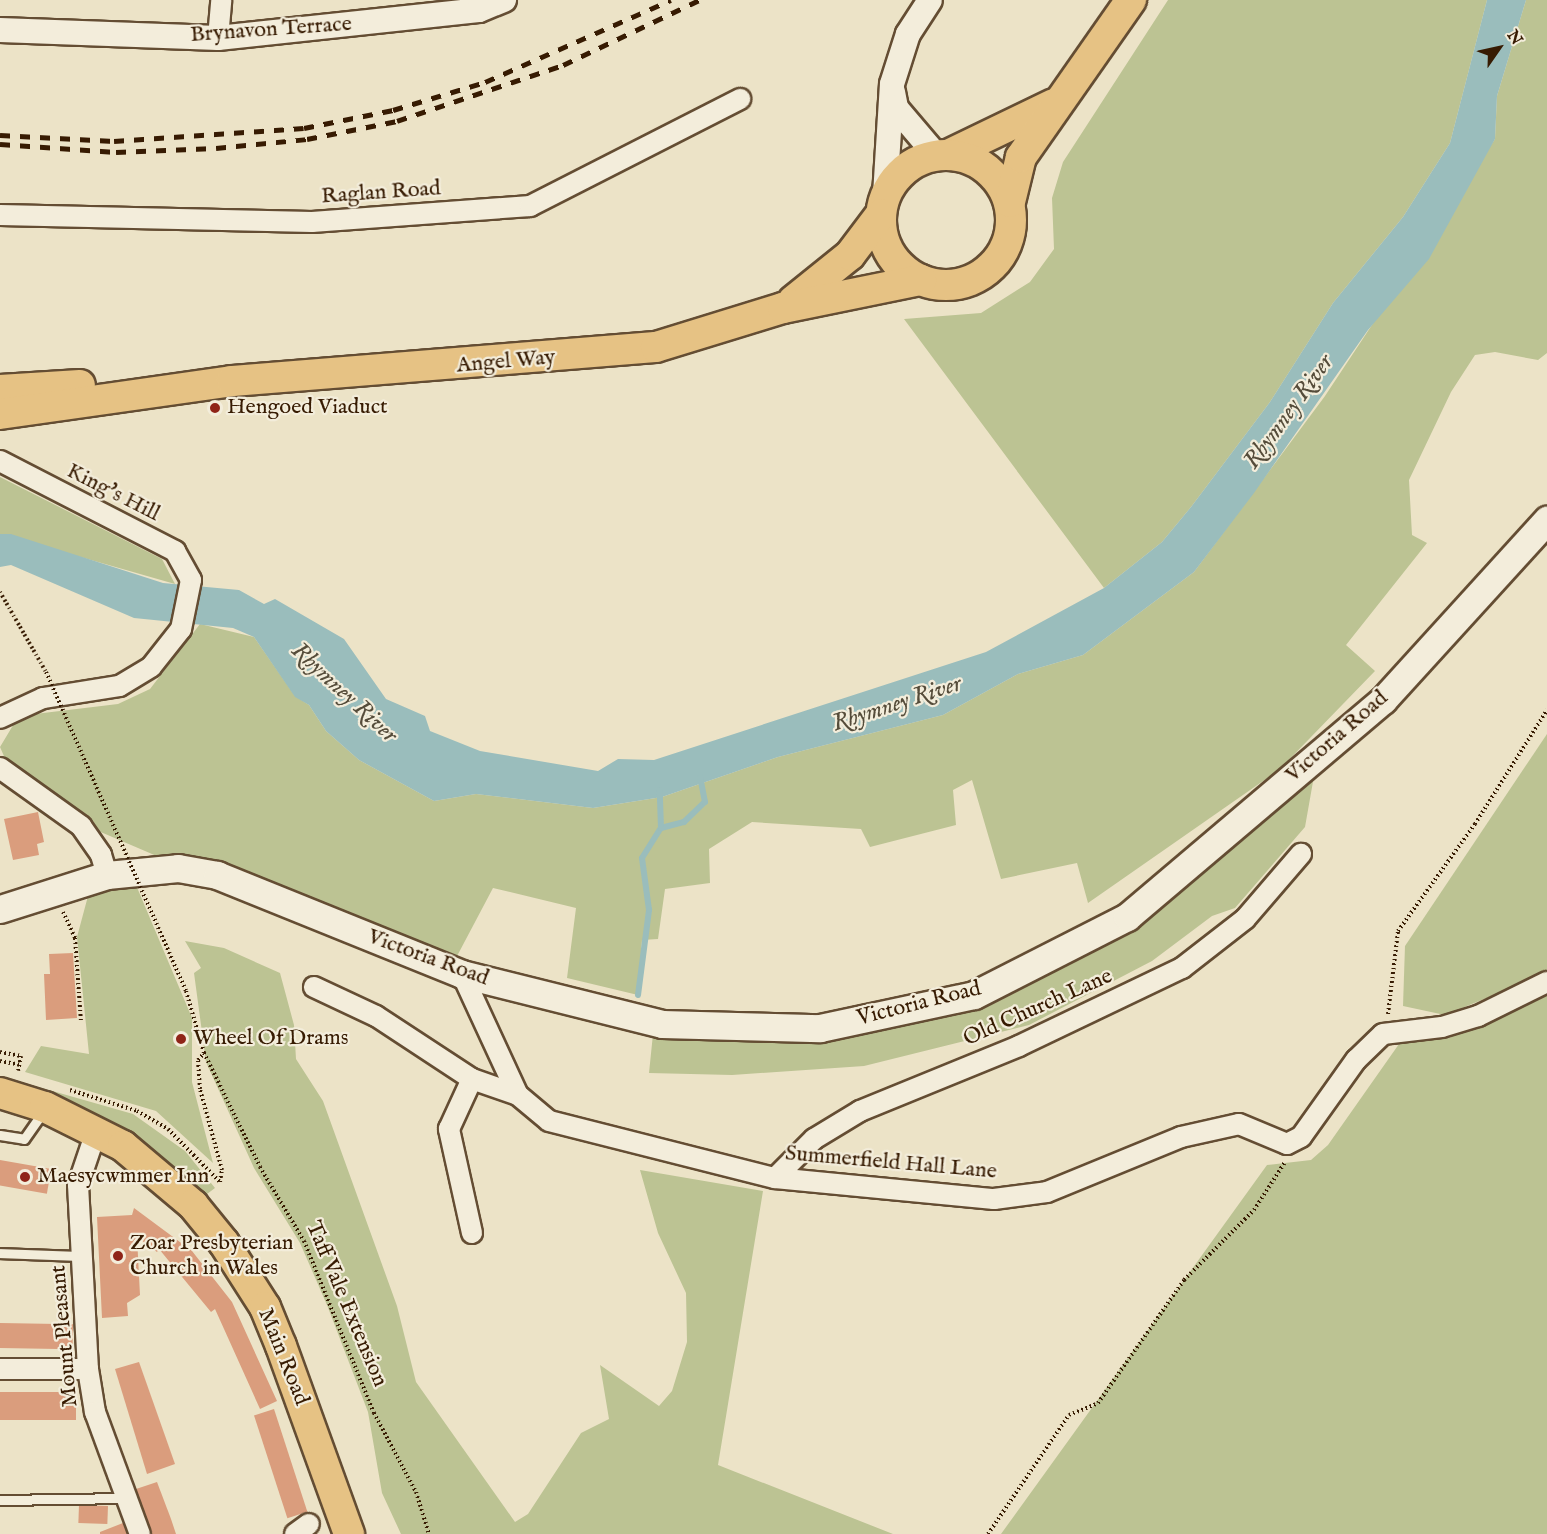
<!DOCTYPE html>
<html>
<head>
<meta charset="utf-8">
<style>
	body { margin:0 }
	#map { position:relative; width:1547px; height:1534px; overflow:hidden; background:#ece3c7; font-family:"IM FELL English",serif }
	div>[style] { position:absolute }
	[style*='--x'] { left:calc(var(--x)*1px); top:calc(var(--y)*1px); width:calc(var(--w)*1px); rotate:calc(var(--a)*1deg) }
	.green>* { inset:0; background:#bcc393 }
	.water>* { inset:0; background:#9abdbc }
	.stream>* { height:6px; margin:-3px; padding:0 3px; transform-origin:3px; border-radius:3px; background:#9abdbc }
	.building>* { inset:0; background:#da9d7d; transform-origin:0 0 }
	.path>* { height:4px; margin-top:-2px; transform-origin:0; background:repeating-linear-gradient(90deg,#371b02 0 1.5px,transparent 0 4.5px) }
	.roads { filter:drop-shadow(2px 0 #644d33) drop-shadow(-2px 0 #644d33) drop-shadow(0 2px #644d33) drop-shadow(0 -2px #644d33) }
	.service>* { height:9px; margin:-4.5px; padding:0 4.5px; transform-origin:4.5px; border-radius:4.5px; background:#f3eddb }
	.minor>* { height:20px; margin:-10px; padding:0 10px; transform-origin:10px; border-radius:10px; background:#f3eddb }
	.tertiary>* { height:24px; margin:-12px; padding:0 12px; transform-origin:12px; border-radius:12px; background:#f3eddb }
	.secondary>* { height:27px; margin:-13.5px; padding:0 13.5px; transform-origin:13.5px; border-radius:13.5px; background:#f3eddb }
	.primary>* { height:30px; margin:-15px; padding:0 15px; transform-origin:15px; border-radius:15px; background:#e6c284 }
	.primary>.ring { margin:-15px; padding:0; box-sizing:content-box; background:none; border:30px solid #e6c284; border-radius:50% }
	.rail>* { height:4.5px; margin-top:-2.25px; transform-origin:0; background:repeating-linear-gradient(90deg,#371b02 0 10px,transparent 0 20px) }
	.path-bridge>* { height:4px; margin-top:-2px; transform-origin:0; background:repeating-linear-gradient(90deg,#371b02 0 1.5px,transparent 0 4.5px) }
	.dots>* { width:16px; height:16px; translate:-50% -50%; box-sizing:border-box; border:3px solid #f3eddb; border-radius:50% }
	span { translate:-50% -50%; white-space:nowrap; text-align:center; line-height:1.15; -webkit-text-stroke:4.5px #f3eddb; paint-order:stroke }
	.street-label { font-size:22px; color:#371b02 }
	.poi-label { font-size:22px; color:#371b02 }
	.left { translate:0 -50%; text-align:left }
	.water-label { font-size:24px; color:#554c3a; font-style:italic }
	.north { position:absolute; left:1469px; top:18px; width:60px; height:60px; -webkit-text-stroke:4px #f3eddb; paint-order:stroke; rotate:56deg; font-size:16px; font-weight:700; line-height:24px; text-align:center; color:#371b02 }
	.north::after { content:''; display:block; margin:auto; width:21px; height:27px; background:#371b02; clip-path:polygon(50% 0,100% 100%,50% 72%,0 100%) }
</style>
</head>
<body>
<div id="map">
	<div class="green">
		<div style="clip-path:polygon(1168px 0,1487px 0,1450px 143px,1403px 217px,1333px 303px,1270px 402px,1191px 507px,1162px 542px,1104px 588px,904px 319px,981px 313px,1030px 282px,1054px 249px,1052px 198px,1063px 162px)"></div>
		<div style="clip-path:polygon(1526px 0,1547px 0,1547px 353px,1538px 360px,1495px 352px,1475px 355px,1451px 392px,1409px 480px,1412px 535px,1427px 543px,1346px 645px,1375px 671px,1279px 770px,1088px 903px,1077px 863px,1001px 879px,972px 780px,953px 790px,956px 825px,870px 847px,861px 829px,752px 822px,709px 849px,710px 883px,665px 889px,658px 939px,642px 940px,638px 995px,567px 978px,576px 908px,493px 888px,456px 958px,159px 857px,96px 830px,7px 763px,0 747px,15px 722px,35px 714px,118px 704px,150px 689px,200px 624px,254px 637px,295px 696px,309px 705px,326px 731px,359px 760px,434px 801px,476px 794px,593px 808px,662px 797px,778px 757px,943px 715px,1018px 674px,1083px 655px,1194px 572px,1325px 396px,1495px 139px,1497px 96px)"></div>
		<div style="clip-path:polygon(0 477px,162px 559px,175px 584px,0 534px)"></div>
		<div style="clip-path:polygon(1547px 734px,1547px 973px,1445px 1015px,1403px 1006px,1405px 946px)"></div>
		<div style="clip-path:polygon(1314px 776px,1305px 827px,1235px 908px,1212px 916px,1152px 961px,1029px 1025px,864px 1066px,732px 1075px,649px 1073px,653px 1034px,780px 1039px,941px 1018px,1025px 986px,1132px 929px,1183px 891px)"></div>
		<div style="clip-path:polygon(136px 885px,192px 1018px,192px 1082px,213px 1163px,156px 1111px,25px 1072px,41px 1046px,89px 1054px,77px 937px,88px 896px)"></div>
		<div style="clip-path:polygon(185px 941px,224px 948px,280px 973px,294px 1025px,296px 1059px,323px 1101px,397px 1306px,416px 1382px,515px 1522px,528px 1514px,581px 1433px,609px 1419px,600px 1365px,659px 1406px,672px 1391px,687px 1342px,686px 1293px,658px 1233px,640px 1170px,763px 1191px,718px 1465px,893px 1534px,401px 1534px,382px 1493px,368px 1412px,327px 1305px,300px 1243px,254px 1168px,206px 1062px,194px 973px,201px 968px)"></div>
		<div style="clip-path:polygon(1547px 991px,1547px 1534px,1001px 1534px,1267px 1165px,1311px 1160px,1328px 1145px,1399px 1044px,1449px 1038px)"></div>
		<div style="clip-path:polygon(0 1076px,133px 1114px,185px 1151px,215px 1188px,203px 1197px,117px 1127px)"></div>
	</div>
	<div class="water">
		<div style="clip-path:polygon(1487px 0,1526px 0,1497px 96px,1495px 139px,1429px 259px,1368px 330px,1254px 493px,1194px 572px,1083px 655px,1018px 674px,943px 715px,778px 757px,662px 797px,593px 808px,476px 794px,434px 801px,359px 760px,326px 731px,309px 705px,295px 697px,254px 637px,233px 628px,134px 618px,11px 565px,0 567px,0 534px,11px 534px,163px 583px,239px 590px,264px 604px,275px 599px,344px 639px,386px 699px,425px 716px,430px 731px,480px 751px,598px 771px,618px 759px,654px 760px,986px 652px,1104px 588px,1162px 542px,1191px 507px,1270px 402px,1333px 303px,1403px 217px,1450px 143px)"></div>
	</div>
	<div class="stream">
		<div style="--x:661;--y:828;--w:24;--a:-15"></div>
		<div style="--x:684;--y:822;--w:29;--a:-44"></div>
		<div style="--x:705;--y:802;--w:25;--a:-101"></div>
		<div style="--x:638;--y:995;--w:86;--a:-82.6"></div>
		<div style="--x:649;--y:910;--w:52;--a:-97.7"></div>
		<div style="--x:642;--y:858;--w:36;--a:-58"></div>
		<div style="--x:661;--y:828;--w:38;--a:-92"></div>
	</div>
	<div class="building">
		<div style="clip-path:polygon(38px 812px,44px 842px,37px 844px,39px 855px,13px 860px,4px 819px)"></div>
		<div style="clip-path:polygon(73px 953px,77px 1018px,46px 1020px,44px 974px,50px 974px,49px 954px)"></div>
		<div style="left:0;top:1160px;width:52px;height:25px;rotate:10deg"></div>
		<div style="clip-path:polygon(134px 1208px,192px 1251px,232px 1302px,277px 1401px,260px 1409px,215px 1309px,211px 1312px,159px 1249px,157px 1252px,137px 1237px,140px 1295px,127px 1303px,128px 1316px,102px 1318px,97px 1217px,132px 1215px)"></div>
		<div style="left:0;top:1323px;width:73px;height:25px;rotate:1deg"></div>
		<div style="clip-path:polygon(139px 1362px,175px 1464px,147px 1474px,115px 1369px)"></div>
		<div style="left:0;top:1392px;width:76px;height:28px"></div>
		<div style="left:274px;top:1409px;width:108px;height:21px;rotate:72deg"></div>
		<div style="clip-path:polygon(157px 1482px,171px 1519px,176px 1534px,152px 1534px,136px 1489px)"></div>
		<div style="left:79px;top:1505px;width:29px;height:18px;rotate:2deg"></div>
		<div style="clip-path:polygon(123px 1523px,127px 1534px,100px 1534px,100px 1532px)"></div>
	</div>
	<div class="path">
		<div style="--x:63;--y:912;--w:29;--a:65"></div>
		<div style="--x:75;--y:938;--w:84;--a:85.9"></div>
		<div style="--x:186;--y:991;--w:65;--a:73.8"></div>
		<div style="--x:204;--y:1053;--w:127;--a:63.8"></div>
		<div style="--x:260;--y:1167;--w:86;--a:59.3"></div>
		<div style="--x:304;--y:1241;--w:186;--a:67.9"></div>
		<div style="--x:374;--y:1413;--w:89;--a:62"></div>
		<div style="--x:416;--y:1492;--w:44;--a:72.8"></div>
		<div style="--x:1388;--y:1014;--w:84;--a:-83.1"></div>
		<div style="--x:1398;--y:931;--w:132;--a:-54.3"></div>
		<div style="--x:1475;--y:824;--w:135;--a:-57.7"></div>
		<div style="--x:0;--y:1052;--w:21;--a:11"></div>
		<div style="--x:21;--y:1056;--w:15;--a:101"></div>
		<div style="--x:0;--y:1061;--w:20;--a:11"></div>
		<div style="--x:70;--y:1090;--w:70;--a:17.4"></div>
		<div style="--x:137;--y:1111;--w:36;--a:30"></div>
		<div style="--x:168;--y:1129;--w:74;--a:45.5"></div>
		<div style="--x:220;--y:1182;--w:12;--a:-81"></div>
		<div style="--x:222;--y:1170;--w:84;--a:-105.2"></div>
		<div style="--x:200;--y:1089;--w:29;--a:-94"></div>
		<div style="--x:198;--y:1060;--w:9;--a:-49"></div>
		<div style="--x:988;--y:1534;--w:144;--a:-55.8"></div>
		<div style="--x:1069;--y:1415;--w:31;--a:-22"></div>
		<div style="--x:1098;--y:1403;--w:150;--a:-55"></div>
		<div style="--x:1184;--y:1280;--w:99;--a:-45"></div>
		<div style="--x:1254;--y:1210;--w:57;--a:-57.1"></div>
	</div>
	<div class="roads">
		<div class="service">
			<div style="--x:0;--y:1135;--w:24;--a:9"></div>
			<div style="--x:24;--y:1139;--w:35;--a:-55"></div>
			<div style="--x:0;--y:1253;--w:82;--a:2.1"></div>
			<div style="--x:0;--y:1500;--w:126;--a:-0.9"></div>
		</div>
		<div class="minor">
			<div style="--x:218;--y:38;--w:38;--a:-85"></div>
			<div style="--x:0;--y:215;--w:312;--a:1.3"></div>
			<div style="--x:312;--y:222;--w:219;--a:-4.2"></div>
			<div style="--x:530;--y:206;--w:236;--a:-27"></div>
			<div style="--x:0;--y:461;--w:197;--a:27.2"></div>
			<div style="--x:175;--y:551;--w:33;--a:61"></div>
			<div style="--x:191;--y:580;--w:50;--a:101.5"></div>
			<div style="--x:181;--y:629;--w:48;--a:128.3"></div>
			<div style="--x:151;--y:667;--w:37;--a:149"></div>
			<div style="--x:119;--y:686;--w:77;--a:171"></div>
			<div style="--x:43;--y:698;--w:47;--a:155.1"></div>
			<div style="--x:0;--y:768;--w:100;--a:35.6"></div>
			<div style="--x:81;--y:826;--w:35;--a:55"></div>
			<div style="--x:101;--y:855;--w:21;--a:73"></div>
			<div style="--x:462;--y:974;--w:133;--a:65.2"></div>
			<div style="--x:518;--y:1095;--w:40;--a:40"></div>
			<div style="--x:549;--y:1121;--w:233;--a:14.2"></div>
			<div style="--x:775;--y:1178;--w:220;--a:5.5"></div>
			<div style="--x:994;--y:1199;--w:53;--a:-7.5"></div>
			<div style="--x:1047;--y:1192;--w:145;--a:-22.3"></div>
			<div style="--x:1181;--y:1137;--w:59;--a:-12.6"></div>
			<div style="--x:1239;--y:1124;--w:52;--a:22.6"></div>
			<div style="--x:1287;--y:1144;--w:16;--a:-27"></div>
			<div style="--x:1301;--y:1137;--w:95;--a:-54.5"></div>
			<div style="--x:1356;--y:1060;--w:37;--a:-44"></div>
			<div style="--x:1383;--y:1034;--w:59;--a:-6.8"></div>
			<div style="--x:1442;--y:1027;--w:38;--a:-17"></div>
			<div style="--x:1478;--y:1016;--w:77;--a:-26.2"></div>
			<div style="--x:314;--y:987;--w:68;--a:25.1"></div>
			<div style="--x:376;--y:1016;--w:115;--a:33.3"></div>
			<div style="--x:97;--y:1129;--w:59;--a:108.7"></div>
			<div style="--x:78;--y:1185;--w:184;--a:86.9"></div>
			<div style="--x:88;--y:1369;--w:44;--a:80.8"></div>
			<div style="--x:95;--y:1412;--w:130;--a:69.8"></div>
			<div style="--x:775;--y:1178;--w:55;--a:-45"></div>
			<div style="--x:814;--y:1139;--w:54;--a:-31.3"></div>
			<div style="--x:860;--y:1111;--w:172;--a:-22.2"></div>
			<div style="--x:1019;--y:1046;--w:181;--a:-25.6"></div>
			<div style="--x:1182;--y:968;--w:80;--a:-37.9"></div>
			<div style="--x:1245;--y:919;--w:86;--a:-49.3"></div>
			<div style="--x:472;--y:1233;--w:107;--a:-102.5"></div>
			<div style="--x:449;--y:1129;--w:55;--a:-65.3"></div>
			<div style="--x:472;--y:1079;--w:49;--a:19.2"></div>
			<div style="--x:0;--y:1369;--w:88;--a:0"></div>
			<div style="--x:295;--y:1534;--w:17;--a:-36"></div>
		</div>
		<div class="tertiary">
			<div style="--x:0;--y:30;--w:218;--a:2.1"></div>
			<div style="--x:218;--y:38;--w:262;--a:-6.1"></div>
			<div style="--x:479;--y:10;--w:27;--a:-22"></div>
			<div style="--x:893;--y:92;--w:16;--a:79"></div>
			<div style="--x:896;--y:108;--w:62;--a:49.6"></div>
			<div style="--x:885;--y:195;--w:111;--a:-86.4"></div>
			<div style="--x:892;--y:84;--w:52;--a:-72.3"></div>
			<div style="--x:908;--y:34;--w:40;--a:-57.1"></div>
		</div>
		<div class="secondary">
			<div style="--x:0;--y:909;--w:112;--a:-17.6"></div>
			<div style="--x:107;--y:875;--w:71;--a:-5.6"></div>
			<div style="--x:178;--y:868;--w:40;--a:10"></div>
			<div style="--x:217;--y:875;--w:264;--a:22"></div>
			<div style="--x:462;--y:974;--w:206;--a:14"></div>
			<div style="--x:662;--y:1024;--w:158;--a:1.5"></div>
			<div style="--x:820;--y:1028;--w:157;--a:-12.1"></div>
			<div style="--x:974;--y:995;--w:172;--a:-27"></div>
			<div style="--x:1127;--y:917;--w:336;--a:-40.3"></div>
			<div style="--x:1383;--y:700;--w:244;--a:-47.7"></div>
		</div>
		<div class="primary">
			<div style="--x:950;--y:154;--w:115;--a:-25.7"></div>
			<div class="ring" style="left:881px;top:155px;width:100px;height:100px"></div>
			<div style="--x:1010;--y:202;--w:46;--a:-76.3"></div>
			<div style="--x:1021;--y:157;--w:192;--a:-55"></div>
			<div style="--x:793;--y:301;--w:73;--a:-38.9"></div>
			<div style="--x:850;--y:255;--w:51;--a:-52.9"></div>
			<div style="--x:0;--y:390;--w:80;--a:-3.6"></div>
			<div style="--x:0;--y:414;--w:234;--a:-8.1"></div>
			<div style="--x:232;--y:381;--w:425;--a:-4.6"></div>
			<div style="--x:656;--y:347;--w:133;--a:-17.1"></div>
			<div style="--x:783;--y:308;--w:141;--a:-11.5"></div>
			<div style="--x:0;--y:1093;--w:47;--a:17.3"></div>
			<div style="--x:45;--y:1107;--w:87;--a:26.6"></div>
			<div style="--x:123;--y:1146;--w:92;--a:40.1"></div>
			<div style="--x:193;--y:1205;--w:49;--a:50.8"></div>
			<div style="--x:224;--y:1243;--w:76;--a:57.4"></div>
			<div style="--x:265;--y:1307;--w:42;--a:67.7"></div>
			<div style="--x:281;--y:1346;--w:200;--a:70.1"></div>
		</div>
	</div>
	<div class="rail">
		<div style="--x:0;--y:135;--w:114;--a:3"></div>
		<div style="--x:114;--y:141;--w:190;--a:-3.9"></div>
		<div style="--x:304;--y:128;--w:91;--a:-11.4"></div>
		<div style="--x:393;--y:110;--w:96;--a:-16.9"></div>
		<div style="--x:485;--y:82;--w:203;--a:-23.8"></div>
		<div style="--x:0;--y:144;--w:116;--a:3.9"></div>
		<div style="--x:116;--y:152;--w:100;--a:-2.3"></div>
		<div style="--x:216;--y:148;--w:91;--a:-5.6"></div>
		<div style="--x:307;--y:139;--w:92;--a:-11.3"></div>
		<div style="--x:397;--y:121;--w:175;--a:-18.6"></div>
		<div style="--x:563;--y:65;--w:151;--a:-25.5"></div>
	</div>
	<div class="path-bridge">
		<div style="--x:0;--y:592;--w:92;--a:60.1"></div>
		<div style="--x:46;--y:672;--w:348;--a:66.3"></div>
	</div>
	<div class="dots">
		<div style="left:215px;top:408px;background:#8f2418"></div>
		<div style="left:181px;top:1039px;background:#8f2418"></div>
		<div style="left:25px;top:1177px;background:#8f2418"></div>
		<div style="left:118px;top:1256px;background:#8f2418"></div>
	</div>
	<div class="street-label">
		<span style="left:271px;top:30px;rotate:-4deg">Brynavon Terrace</span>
		<span style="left:381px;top:193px;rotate:-4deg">Raglan Road</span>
		<span style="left:506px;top:362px;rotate:-5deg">Angel Way</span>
		<span style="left:113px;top:493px;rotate:27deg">King's Hill</span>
		<span style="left:1337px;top:737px;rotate:-41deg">Victoria Road</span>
		<span style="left:428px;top:958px;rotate:20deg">Victoria Road</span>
		<span style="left:919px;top:1004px;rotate:-14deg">Victoria Road</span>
		<span style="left:1038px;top:1008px;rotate:-24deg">Old Church Lane</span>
		<span style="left:891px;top:1163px;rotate:5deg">Summerfield Hall Lane</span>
		<span style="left:346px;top:1304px;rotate:67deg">Taff Vale Extension</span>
		<span style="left:65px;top:1336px;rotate:-95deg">Mount Pleasant</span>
		<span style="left:283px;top:1357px;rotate:68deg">Main Road</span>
	</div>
	<div class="poi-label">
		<span class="left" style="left:227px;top:408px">Hengoed Viaduct</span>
		<span class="left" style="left:193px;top:1039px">Wheel Of Drams</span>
		<span class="left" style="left:37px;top:1177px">Maesycwmmer Inn</span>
		<span class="left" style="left:130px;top:1256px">Zoar Presbyterian<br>Church in Wales</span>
	</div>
	<div class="water-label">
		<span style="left:1289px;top:412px;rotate:-54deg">Rhymney River</span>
		<span style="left:344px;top:693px;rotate:43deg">Rhymney River</span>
		<span style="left:897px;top:704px;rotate:-18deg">Rhymney River</span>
	</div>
	<div class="north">N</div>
</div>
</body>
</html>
